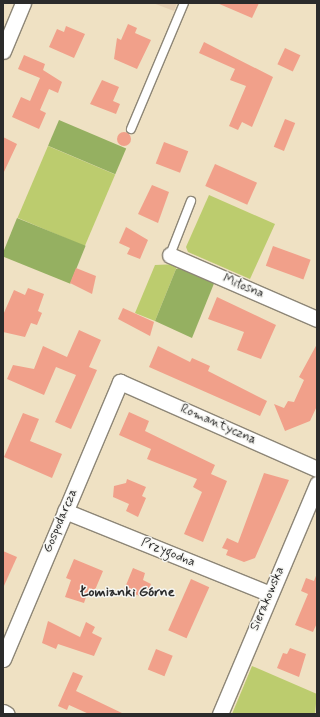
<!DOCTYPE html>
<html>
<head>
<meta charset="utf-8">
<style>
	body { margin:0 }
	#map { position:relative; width:320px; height:717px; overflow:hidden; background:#efe1c3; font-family:Mynerve,sans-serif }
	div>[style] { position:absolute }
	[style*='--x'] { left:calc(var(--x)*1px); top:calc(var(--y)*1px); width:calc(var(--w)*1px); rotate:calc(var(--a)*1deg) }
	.built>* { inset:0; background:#e5d0b4 }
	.green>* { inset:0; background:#bccc6e; transform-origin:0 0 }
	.forest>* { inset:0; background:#95b061; transform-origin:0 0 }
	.building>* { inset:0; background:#f1a08a; transform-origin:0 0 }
	.round { border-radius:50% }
	.roads { filter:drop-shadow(1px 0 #8d8677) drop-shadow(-1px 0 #8d8677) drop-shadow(0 1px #8d8677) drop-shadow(0 -1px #8d8677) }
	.lane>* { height:8px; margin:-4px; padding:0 4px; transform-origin:4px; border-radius:4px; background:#fff }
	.street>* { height:15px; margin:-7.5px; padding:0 7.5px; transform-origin:7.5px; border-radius:7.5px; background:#fff }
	span { translate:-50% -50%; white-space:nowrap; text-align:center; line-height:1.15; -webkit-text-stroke:3px #f6f6f2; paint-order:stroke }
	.street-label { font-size:13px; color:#2b2b2b }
	.neighbourhood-label { font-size:14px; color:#2b2b2b; font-weight:700 }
	.frame { position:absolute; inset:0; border:4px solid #2b2b2b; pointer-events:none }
</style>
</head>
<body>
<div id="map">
	<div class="built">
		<div style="clip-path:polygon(153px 3px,177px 3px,174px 11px)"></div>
	</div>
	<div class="green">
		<div style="left:48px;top:146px;width:73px;height:78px;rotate:23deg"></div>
		<div style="clip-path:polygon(209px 195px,275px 224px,250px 279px,188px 252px,186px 247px)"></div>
		<div style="clip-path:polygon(178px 264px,155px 321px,135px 313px,155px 265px)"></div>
		<div style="clip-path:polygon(252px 666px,317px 694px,315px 714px,232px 714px)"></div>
	</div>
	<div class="forest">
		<div style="left:59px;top:120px;width:73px;height:28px;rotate:23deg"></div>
		<div style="left:17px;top:218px;width:74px;height:41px;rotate:22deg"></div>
		<div style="clip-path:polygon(182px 267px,215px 281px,192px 338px,155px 321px,176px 269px)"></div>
	</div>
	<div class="building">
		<div style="clip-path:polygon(217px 3px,259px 3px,252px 18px)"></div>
		<div style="clip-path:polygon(128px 24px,137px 28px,135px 33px,151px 40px,137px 69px,114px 59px,117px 38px,121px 40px)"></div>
		<div style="clip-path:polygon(66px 26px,85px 34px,74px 58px,49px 47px,57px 29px,64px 32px)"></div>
		<div style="clip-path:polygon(204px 42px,273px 77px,252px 127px,242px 122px,238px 130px,229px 126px,246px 86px,230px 80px,235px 69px,199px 53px)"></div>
		<div style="left:285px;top:48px;width:17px;height:18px;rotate:25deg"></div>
		<div style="clip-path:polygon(24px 55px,45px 64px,43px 70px,62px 82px,58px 93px,49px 89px,40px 110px,46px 113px,39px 129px,12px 117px,21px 97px,30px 101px,40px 78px,18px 69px)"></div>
		<div style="clip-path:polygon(102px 80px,119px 87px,113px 101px,120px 104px,116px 114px,90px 104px)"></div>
		<div style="left:285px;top:119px;width:11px;height:30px;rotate:22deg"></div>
		<div class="round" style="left:117px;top:132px;width:14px;height:14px"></div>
		<div style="clip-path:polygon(3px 137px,17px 144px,3px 174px)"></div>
		<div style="left:164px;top:142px;width:26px;height:23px;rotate:21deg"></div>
		<div style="left:215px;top:164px;width:46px;height:24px;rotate:24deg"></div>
		<div style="clip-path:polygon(152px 185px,169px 192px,158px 223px,138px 214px)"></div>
		<div style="clip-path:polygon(126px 227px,148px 240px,140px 259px,127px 254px,130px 248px,119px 243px)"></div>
		<div style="left:273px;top:246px;width:40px;height:21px;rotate:20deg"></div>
		<div style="clip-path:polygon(76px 268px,96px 276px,92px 294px,70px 283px)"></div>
		<div style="clip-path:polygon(28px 288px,44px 294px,38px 311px,42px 313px,37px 325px,31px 323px,25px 337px,3px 332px,3px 315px,14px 290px,25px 295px)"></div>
		<div style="clip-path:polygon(217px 297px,276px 325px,261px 359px,237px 350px,244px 332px,208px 319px)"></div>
		<div style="clip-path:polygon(123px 308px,154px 322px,150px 336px,118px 319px)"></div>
		<div style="clip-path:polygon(79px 330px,101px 340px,89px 367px,97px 370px,71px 429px,55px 422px,76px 375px,56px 367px,44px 395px,7px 379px,13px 365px,34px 369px,43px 346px,67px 357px)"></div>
		<div style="clip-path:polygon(317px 344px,317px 406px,310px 421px,285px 431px,274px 404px,284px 408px,288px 401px,294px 402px,304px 380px,299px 377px)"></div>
		<div style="clip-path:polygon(158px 346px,190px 362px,192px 358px,210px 366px,208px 371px,267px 401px,260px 416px,149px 367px)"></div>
		<div style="clip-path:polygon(129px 412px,149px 421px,145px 431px,215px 465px,211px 474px,227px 481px,203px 542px,184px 534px,202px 492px,193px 487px,197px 479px,147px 459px,151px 449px,119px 435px)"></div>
		<div style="clip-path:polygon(23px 413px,39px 419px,30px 441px,62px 454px,52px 478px,4px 457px)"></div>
		<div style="clip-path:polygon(264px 473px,289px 480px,255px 558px,244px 562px,226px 555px,228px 550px,222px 548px,227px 538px,238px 543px)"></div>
		<div style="clip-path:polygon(127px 479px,146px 487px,142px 496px,146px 498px,138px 517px,126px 511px,129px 504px,113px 497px,114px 486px,126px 483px)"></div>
		<div style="clip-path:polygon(3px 551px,17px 557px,3px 588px)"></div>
		<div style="clip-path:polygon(74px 559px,103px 571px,95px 590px,89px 588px,84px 603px,65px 597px,71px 580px,66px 578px)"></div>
		<div style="clip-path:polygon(133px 568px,145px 573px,143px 580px,151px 584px,145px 598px,124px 590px)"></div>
		<div style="clip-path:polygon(317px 573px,317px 623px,313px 632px,295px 625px,308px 594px,301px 591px,306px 578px,314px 581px)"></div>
		<div style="left:191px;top:579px;width:20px;height:56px;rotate:24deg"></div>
		<div style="clip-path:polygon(48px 621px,80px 637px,86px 622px,95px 627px,92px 633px,102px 638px,94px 656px,58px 644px,56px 649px,42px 643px)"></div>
		<div style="clip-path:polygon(290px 648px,306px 654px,299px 677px,277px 668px,283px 653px,287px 654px)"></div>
		<div style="left:156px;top:649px;width:18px;height:22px;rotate:22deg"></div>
		<div style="clip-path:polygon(73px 672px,83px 676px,76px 691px,124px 714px,89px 714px,69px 705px,67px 710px,58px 706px)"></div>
	</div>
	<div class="roads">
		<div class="lane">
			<div style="--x:131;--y:129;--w:137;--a:-67.2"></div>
			<div style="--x:170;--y:255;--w:58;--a:-68.7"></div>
		</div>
		<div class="street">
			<div style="--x:3;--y:51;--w:52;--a:-67.4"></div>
			<div style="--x:170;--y:255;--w:160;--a:23.5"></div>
			<div style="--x:65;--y:511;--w:221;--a:22"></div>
			<div style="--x:3;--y:659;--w:301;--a:-67.1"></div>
			<div style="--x:120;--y:382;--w:215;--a:23.8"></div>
			<div style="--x:3;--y:712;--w:4;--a:27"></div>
			<div style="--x:220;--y:714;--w:250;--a:-67.1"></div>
		</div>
	</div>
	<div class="street-label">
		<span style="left:243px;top:287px;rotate:23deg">Miłosna</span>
		<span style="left:218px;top:425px;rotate:24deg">Romantyczna</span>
		<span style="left:61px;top:521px;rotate:-67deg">Gospodarcza</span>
		<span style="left:168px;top:553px;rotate:22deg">Przygodna</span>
		<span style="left:268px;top:599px;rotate:-67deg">Sierakowska</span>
	</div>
	<div class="neighbourhood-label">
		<span style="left:127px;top:592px">Łomianki Górne</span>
	</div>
	<div class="frame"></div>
</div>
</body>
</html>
